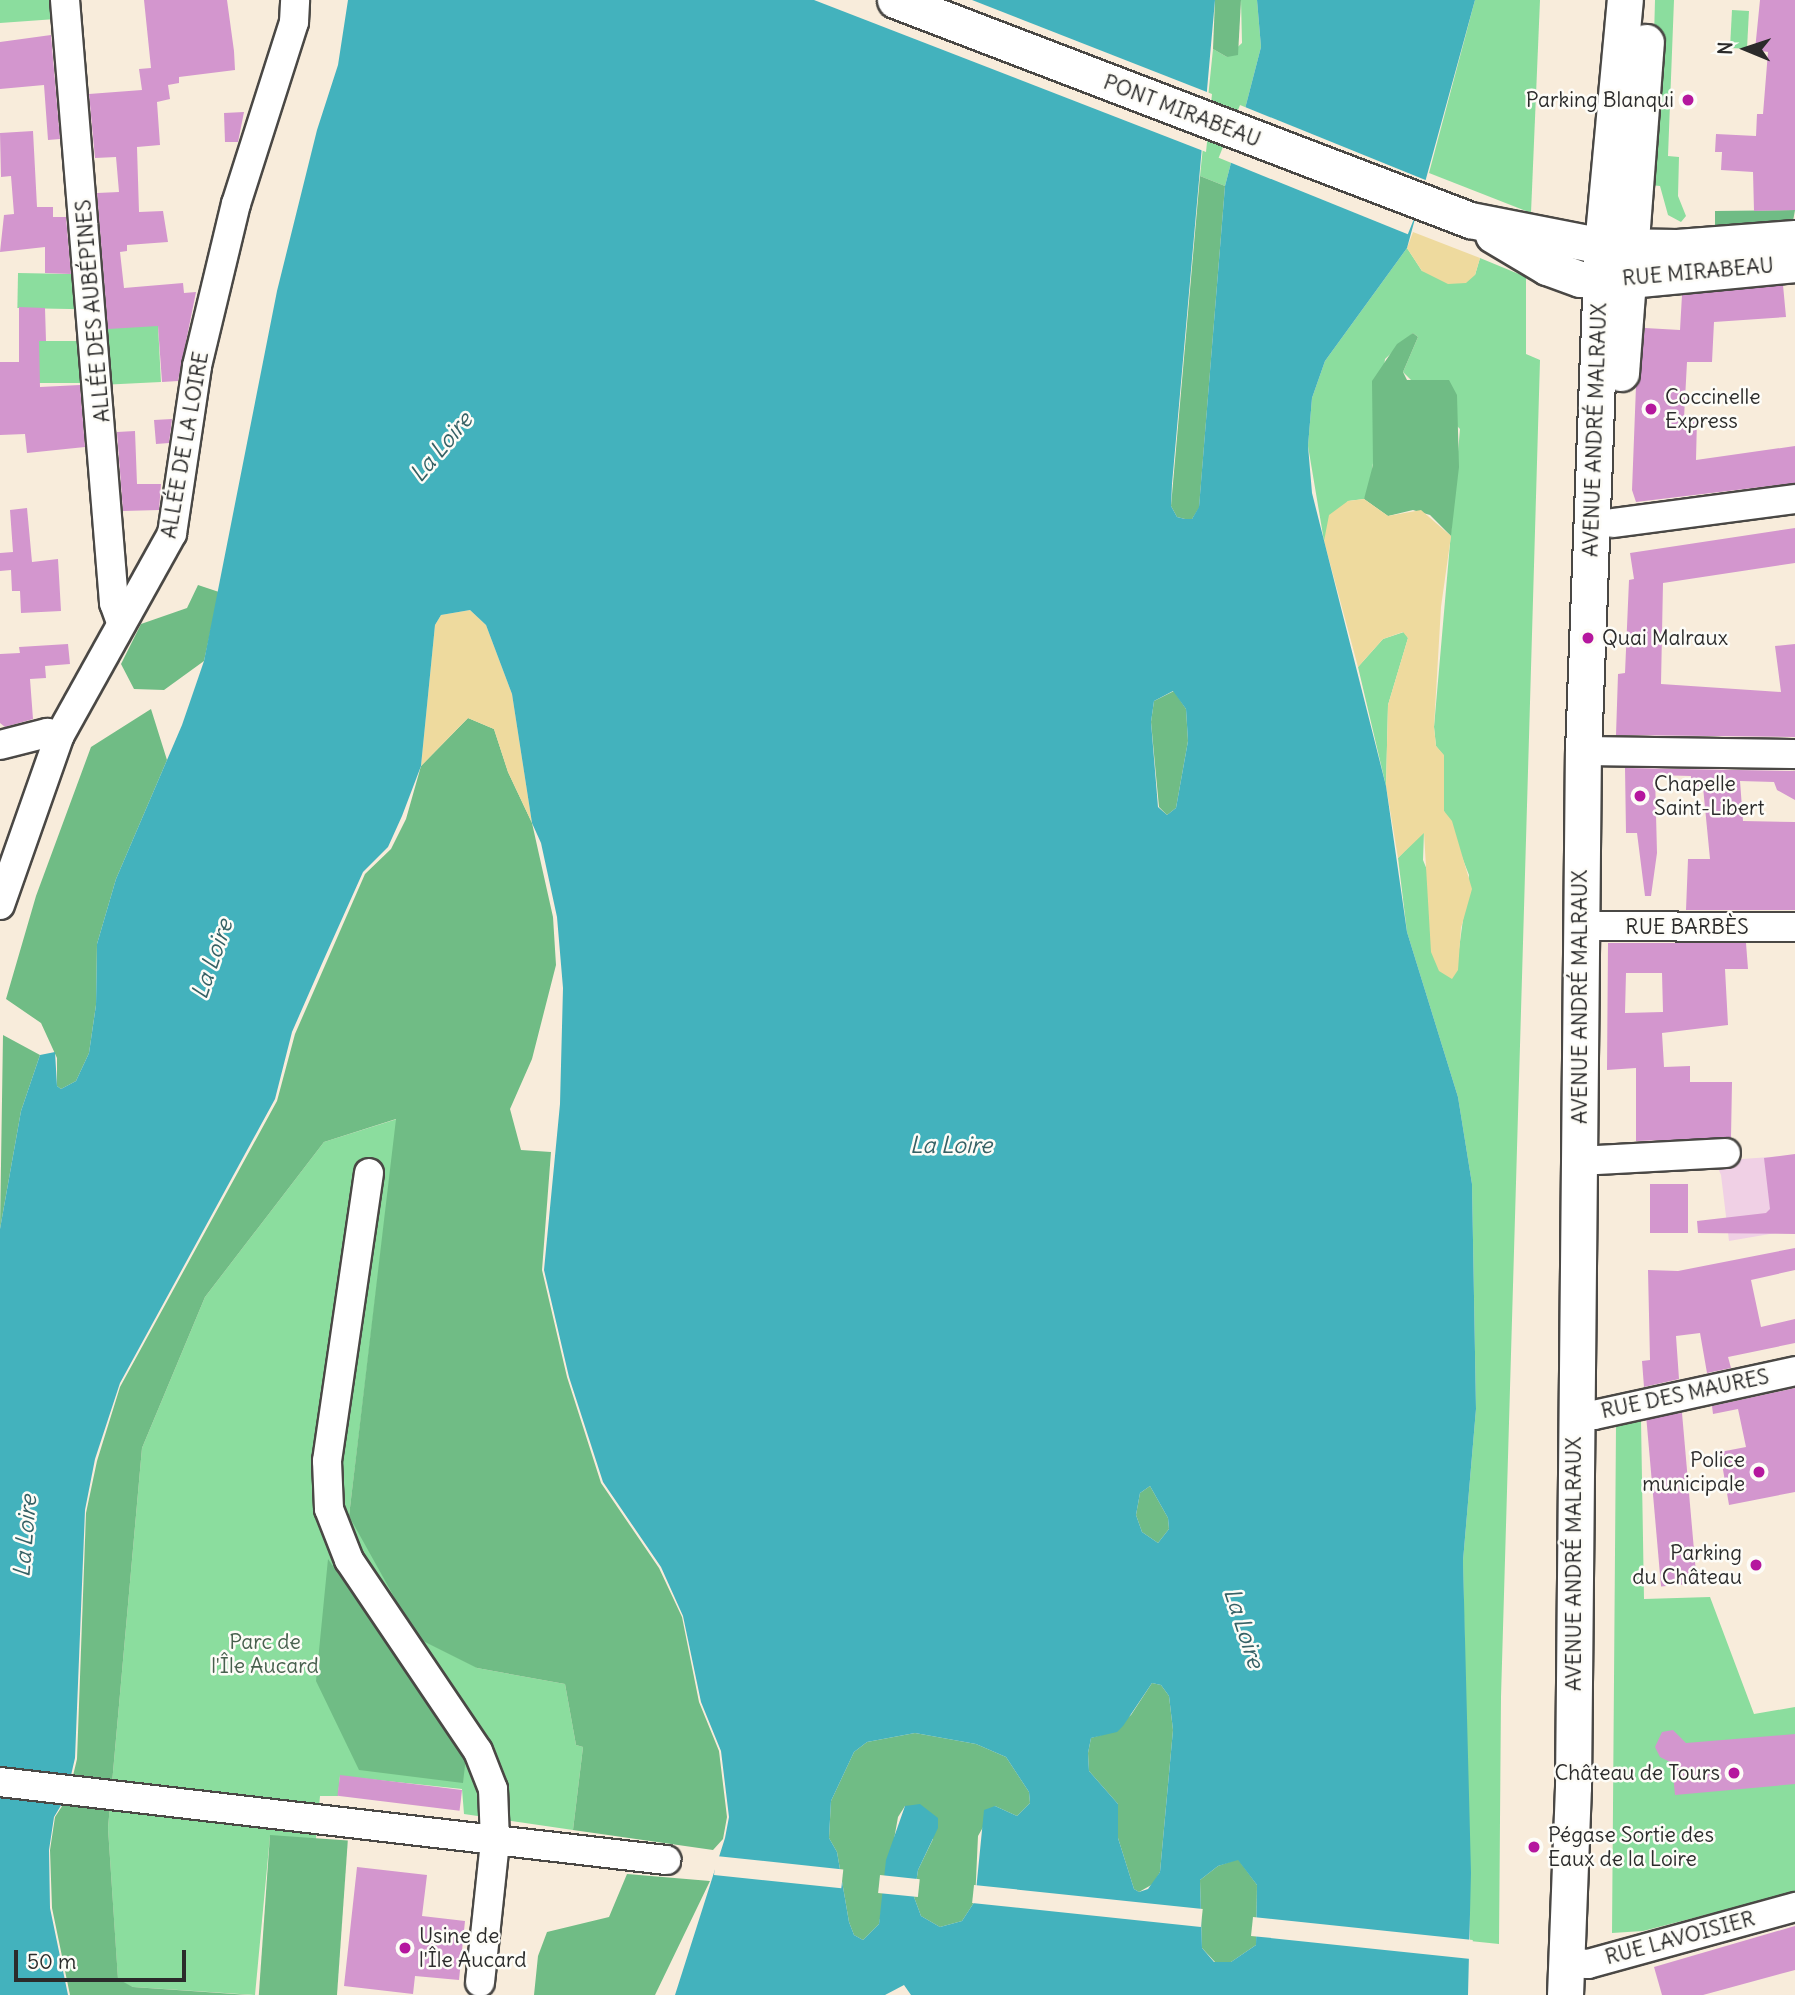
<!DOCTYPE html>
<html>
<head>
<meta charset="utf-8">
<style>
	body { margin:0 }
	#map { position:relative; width:1795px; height:1995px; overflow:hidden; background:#f8ecdb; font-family:Delius,sans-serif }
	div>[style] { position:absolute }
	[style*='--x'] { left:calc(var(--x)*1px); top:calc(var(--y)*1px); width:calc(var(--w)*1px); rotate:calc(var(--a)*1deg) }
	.built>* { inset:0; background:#f0d0e5 }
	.green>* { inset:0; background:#8bdd9e; transform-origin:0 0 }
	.forest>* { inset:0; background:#70bc85; transform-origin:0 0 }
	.sand>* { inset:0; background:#eeda9e }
	.water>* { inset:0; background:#43b2bd }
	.pier>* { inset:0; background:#f8ecdb; transform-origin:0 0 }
	.building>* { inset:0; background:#d396ce; transform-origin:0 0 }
	.roads { filter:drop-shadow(2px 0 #4a4845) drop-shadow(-2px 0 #4a4845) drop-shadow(0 2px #4a4845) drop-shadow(0 -2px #4a4845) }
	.minor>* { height:28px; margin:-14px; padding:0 14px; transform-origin:14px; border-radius:14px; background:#fff }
	.major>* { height:35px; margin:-17.5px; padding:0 17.5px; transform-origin:17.5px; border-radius:17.5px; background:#fff }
	.dots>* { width:19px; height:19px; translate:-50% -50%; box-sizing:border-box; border:4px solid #fdfcf7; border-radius:50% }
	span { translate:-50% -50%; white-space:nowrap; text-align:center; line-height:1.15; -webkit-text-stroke:5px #fdfcf7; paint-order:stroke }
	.poi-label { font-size:21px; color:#2b2b2b }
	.right { translate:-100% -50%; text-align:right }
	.left { translate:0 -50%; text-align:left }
	.street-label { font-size:21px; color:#2b2b2b }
	.park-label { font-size:21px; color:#48604e }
	.water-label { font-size:23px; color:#356165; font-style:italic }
	.north { position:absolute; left:1711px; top:14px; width:70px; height:70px; -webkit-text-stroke:5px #fdfcf7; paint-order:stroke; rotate:272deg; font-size:19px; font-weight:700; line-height:28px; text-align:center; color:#2b2b2b }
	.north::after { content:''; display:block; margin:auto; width:24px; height:32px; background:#2b2b2b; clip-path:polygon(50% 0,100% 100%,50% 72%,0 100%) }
	.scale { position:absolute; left:14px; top:1950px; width:172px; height:32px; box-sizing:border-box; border:4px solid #2b2b2b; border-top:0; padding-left:9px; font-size:21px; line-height:24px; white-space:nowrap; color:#2b2b2b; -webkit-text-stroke:5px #fdfcf7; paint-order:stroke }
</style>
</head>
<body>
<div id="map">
	<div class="built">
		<div style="clip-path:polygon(1784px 1156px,1794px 1230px,1729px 1241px,1721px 1175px,1715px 1161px)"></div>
	</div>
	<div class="green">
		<div style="clip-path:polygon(0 0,59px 0,56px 19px,0 23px)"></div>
		<div style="clip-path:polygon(1241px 0,1257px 0,1261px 47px,1225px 186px,1200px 176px,1213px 49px,1227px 57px,1242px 43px)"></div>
		<div style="clip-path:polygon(1475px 0,1540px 0,1531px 213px,1429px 173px)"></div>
		<div style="clip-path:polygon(1655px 0,1674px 0,1668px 156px,1679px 157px,1678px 196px,1686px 216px,1681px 222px,1668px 215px,1660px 186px,1650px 185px)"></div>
		<div style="left:1732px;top:10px;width:17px;height:38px;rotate:3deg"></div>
		<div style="clip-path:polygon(1407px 248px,1422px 271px,1475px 275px,1480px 258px,1526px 277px,1526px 354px,1540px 360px,1501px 1697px,1499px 1944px,1470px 1941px,1463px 1561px,1476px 1409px,1472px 1184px,1458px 1097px,1407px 932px,1398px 858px,1424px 831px,1423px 860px,1459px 949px,1469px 875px,1444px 811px,1444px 756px,1436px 746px,1434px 727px,1460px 429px,1403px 372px,1418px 337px,1413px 333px,1385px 359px,1370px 489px,1364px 499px,1348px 501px,1324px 541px,1308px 446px,1312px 398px,1325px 361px)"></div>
		<div style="left:18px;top:273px;width:65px;height:35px;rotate:1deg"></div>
		<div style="left:158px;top:325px;width:57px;height:56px;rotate:87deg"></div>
		<div style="left:19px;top:341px;width:69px;height:42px"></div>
		<div style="clip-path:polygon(1404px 632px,1408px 638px,1388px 705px,1386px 786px,1358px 667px,1383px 639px)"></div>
		<div style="clip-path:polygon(397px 1119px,349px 1516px,477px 1668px,565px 1684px,576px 1745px,583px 1747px,573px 1830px,464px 1814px,462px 1789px,340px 1776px,338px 1796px,320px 1796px,316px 1839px,270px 1836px,255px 1995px,133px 1987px,118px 1980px,108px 1828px,142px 1448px,205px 1297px,324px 1142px)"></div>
		<div style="clip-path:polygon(1641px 1419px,1644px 1599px,1710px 1597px,1754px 1714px,1795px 1707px,1795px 1892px,1643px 1931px,1612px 1933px,1616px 1425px)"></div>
	</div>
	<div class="forest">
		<div style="clip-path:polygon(1215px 0,1241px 0,1238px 55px,1227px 57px,1213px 49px)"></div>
		<div style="clip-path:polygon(1200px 176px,1225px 186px,1199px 508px,1192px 519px,1185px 519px,1177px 517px,1171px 506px)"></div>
		<div style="clip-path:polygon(1795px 210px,1793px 221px,1715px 227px,1715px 211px)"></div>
		<div style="clip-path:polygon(1413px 333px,1418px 337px,1403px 372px,1407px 380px,1449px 380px,1457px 395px,1459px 467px,1451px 536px,1430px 515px,1413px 510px,1388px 516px,1364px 499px,1373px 465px,1372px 381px,1397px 344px)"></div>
		<div style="clip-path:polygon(198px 585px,219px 592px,204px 661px,164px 690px,134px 689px,121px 664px,141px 624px,187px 608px)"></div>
		<div style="clip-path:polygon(1174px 691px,1186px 709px,1188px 741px,1176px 808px,1167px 815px,1159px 807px,1151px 722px,1154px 701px)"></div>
		<div style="clip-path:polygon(151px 709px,167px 760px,116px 879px,97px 944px,96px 1005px,89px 1053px,76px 1081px,61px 1089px,57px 1086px,57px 1058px,41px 1023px,6px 999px,36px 896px,91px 747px)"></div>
		<div style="clip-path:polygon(468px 718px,494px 729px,508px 772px,532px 823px,553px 917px,556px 965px,532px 1059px,510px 1109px,521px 1150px,551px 1152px,542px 1270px,567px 1377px,601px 1483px,659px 1568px,682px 1617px,699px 1702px,719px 1751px,727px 1817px,723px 1839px,713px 1850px,573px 1830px,583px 1747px,576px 1745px,565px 1684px,477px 1668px,417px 1638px,349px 1516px,396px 1119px,324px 1142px,205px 1297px,142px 1448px,108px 1828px,118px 1979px,133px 1987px,249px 1995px,70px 1995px,52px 1908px,50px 1850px,55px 1817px,68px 1797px,77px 1759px,86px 1513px,97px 1461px,120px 1387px,277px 1101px,295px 1034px,365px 874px,391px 849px,406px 819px,421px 766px)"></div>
		<div style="clip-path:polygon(3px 1035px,40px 1055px,21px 1111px,0 1229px)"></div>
		<div style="clip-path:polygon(1150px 1486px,1168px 1518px,1169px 1529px,1158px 1543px,1142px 1532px,1136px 1515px,1140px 1493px)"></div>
		<div style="clip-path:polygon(328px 1559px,444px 1726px,467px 1748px,463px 1783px,359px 1770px,316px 1681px)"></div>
		<div style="clip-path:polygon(1152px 1683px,1161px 1685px,1169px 1696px,1173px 1730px,1160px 1872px,1153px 1884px,1139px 1892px,1134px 1889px,1118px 1838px,1118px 1804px,1089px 1771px,1088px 1753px,1091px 1738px,1108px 1733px,1131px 1715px)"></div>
		<div style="clip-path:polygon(915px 1733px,976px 1744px,1006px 1757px,1029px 1792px,1030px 1803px,1017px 1816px,995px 1806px,978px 1836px,975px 1901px,962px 1921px,940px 1927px,921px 1916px,914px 1897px,918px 1870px,933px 1839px,905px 1806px,898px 1817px,879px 1924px,863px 1940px,854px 1935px,849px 1922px,837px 1852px,829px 1838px,831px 1801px,854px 1752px,867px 1742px)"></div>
		<div style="left:270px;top:1835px;width:78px;height:161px;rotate:4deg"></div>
		<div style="clip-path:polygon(1238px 1859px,1257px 1885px,1256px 1945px,1231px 1962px,1215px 1962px,1202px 1948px,1200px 1880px,1218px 1866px)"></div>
		<div style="clip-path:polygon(627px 1874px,710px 1881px,655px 1995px,534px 1995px,538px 1956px,547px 1932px,609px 1917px)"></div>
	</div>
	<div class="sand">
		<div style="clip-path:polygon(1413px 232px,1480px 258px,1475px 275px,1466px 283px,1448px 284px,1422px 271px,1407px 248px)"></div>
		<div style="clip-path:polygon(1364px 499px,1388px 516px,1421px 510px,1451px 536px,1441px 607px,1434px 727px,1436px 746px,1444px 755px,1444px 811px,1452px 821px,1472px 889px,1461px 928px,1458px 970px,1452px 979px,1439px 971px,1431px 952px,1424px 833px,1398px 858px,1386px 786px,1388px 705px,1408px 638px,1403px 632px,1383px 639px,1358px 667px,1324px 541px,1329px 515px,1348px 501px)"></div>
		<div style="clip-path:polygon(470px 610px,486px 625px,512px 694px,532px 823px,508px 772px,494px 729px,468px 718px,421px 766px,435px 625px,441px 615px)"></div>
	</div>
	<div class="water">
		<div style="clip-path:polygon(evenodd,348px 0,1215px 0,1172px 484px,1171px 506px,1177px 517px,1185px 519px,1192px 519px,1199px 507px,1225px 186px,1261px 47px,1257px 0,1475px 0,1407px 248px,1325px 361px,1312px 398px,1308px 446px,1312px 493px,1386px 786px,1407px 932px,1458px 1097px,1472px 1184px,1476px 1409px,1463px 1561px,1471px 1873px,1468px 1995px,911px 1995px,904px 1985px,885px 1995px,675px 1995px,725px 1838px,729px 1817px,721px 1751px,701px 1702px,683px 1616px,661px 1567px,603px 1482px,569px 1377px,544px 1270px,560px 1104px,563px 988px,557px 917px,541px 843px,532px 823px,512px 694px,486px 625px,470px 610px,441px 615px,435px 625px,421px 766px,402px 816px,388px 847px,363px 872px,324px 959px,292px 1032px,275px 1099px,120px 1383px,95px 1459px,85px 1510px,75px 1758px,66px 1797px,54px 1817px,49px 1850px,50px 1908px,68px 1995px,0 1995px,0 1229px,21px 1111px,40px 1055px,55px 1052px,57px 1086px,61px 1089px,76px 1081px,89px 1053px,96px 1005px,97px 944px,116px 879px,182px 725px,204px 661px,277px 291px,317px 130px,338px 65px,348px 0,1173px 691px,1186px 709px,1188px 741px,1176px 808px,1167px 815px,1158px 807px,1151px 722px,1154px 701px,1173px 691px,348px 0,1150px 1486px,1168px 1518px,1169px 1529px,1158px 1543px,1142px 1532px,1136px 1515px,1140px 1493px,1150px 1486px,348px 0,1152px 1683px,1161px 1685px,1169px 1696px,1173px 1730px,1160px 1872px,1148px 1889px,1139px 1892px,1134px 1889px,1118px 1838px,1118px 1804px,1089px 1771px,1088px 1753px,1091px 1738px,1117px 1732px,1123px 1726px,1152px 1683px,348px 0,915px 1733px,976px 1744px,1006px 1757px,1029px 1792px,1030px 1803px,1017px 1816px,995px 1806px,984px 1810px,975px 1901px,962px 1921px,940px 1927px,921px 1916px,914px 1897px,918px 1870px,938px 1828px,938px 1818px,920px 1804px,905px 1806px,886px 1860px,879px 1924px,863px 1940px,854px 1935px,849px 1922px,837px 1852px,829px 1838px,831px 1801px,854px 1752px,867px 1742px,915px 1733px,348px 0,1238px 1860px,1257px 1885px,1256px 1945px,1231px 1962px,1214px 1962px,1202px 1948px,1200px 1880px,1218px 1866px,1238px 1860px)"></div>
	</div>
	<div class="pier">
		<div style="clip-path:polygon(814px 0,972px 0,1212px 94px,1206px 152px)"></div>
		<div style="left:1240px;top:105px;width:204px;height:57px;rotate:22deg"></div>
		<div style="left:716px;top:1856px;width:128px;height:19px;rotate:6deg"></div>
		<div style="left:880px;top:1875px;width:40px;height:18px;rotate:6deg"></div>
		<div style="left:974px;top:1885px;width:230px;height:18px;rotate:6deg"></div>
		<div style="left:1253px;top:1917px;width:221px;height:19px;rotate:6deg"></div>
	</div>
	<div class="building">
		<div style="clip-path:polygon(144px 0,227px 0,234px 51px,235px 70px,179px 77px,179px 83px,168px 85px,170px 99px,157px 102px,160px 145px,137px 147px,139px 212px,163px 211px,168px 242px,127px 245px,127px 251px,120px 252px,124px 288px,183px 283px,184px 293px,196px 292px,178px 381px,162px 382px,158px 326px,108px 329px,97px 193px,119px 192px,116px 157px,95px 158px,89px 94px,142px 90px,139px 69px,151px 68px)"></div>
		<div style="clip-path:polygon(1760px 0,1795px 0,1795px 210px,1754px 211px,1753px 172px,1721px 170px,1722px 152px,1715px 152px,1716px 134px,1756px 136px,1757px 114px,1763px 114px,1768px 52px,1755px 50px)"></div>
		<div style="clip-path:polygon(51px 35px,60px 139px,48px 140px,44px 85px,0 89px,0 42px)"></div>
		<div style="clip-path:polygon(244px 112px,238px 142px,225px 142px,224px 113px)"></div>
		<div style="clip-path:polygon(33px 131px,37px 207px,53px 207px,53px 217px,66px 217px,71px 274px,45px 273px,45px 247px,0 252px,4px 215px,14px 214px,11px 176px,1px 177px,0 133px)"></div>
		<div style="clip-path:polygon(1783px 285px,1786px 317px,1714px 322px,1712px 362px,1687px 362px,1684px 418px,1697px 419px,1696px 460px,1795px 446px,1795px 483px,1636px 502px,1632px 490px,1636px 386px,1645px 328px,1680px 330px,1682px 295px)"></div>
		<div style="clip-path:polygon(19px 307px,45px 308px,46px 341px,39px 341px,40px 387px,80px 385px,85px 447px,27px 453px,25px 434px,0 435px,0 362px,19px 362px)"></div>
		<div style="clip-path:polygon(172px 419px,169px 443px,156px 444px,154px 420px)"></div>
		<div style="clip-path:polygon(135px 431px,137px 484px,161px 484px,159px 510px,123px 511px,117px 432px)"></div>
		<div style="clip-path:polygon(27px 508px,32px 562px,58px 559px,61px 611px,21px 613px,20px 591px,12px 591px,11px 570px,0 571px,0 553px,13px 552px,10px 510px)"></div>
		<div style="clip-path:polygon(1795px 528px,1795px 563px,1663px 583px,1661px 684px,1781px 692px,1775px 646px,1795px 644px,1795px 737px,1616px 735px,1618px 674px,1625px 673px,1629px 580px,1634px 579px,1630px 553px)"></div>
		<div style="clip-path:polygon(68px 644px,70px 664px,45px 666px,46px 678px,30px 679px,33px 719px,5px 727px,0 723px,0 654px,20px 653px,19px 647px)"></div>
		<div style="clip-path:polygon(1625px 768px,1795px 771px,1795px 800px,1777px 790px,1774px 782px,1740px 781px,1743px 821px,1795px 822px,1795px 910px,1686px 910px,1688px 859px,1710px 859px,1703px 787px,1691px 787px,1691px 776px,1655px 775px,1657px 853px,1651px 896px,1645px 896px,1637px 833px,1626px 833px)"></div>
		<div style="clip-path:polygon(evenodd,1608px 943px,1746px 943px,1748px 969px,1725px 969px,1728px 1025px,1662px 1033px,1664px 1067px,1690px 1066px,1690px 1082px,1732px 1082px,1731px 1138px,1636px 1141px,1636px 1068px,1607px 1070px,1608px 943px,1626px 973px,1662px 973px,1663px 1012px,1625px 1013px,1626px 973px)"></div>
		<div style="clip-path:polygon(1795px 1154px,1795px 1234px,1698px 1233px,1697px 1221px,1766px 1213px,1770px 1209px,1764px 1158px)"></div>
		<div style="left:1650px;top:1184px;width:38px;height:49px"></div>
		<div style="clip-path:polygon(1795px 1248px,1795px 1270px,1751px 1280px,1761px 1327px,1795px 1319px,1795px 1343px,1728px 1357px,1731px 1368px,1707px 1373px,1700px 1333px,1676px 1336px,1679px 1379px,1644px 1387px,1642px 1361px,1650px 1360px,1648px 1270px,1678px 1271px)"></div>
		<div style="clip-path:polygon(1795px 1388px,1795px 1492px,1729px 1505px,1720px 1452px,1746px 1447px,1738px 1409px,1713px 1414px,1712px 1406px)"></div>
		<div style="left:1682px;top:1413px;width:171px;height:36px;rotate:85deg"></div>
		<div style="clip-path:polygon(1673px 1730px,1686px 1743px,1795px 1734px,1795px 1784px,1675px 1795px,1672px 1763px,1660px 1757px,1655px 1747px,1662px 1732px)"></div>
		<div style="left:340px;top:1775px;width:123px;height:21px;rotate:7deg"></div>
		<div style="clip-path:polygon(357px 1867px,427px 1875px,422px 1916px,465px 1921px,459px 1980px,415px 1976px,413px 1994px,344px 1986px)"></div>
		<div style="clip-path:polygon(1795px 1926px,1795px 1970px,1703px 1995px,1662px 1995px,1654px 1967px)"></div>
	</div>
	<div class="roads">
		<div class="minor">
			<div style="--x:65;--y:0;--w:605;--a:85.35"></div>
			<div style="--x:114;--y:603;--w:20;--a:70"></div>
			<div style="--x:1613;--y:523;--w:184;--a:-7.5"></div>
			<div style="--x:0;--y:745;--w:49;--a:-14.3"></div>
			<div style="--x:47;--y:733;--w:13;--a:9"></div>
			<div style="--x:1583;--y:751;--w:212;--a:0.8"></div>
			<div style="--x:0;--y:905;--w:180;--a:-70.6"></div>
			<div style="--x:60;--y:735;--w:230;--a:-60.9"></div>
			<div style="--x:172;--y:534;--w:170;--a:-81.5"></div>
			<div style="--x:197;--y:366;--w:167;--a:-76.5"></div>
			<div style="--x:236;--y:204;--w:191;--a:-72.3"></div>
			<div style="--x:294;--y:22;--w:22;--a:-87"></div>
			<div style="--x:1580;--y:926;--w:215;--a:0.3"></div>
			<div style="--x:1579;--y:1161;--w:147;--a:-3.1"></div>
			<div style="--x:369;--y:1173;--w:291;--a:98.3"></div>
			<div style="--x:327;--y:1461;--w:48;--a:87.6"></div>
			<div style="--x:329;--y:1509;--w:55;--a:68.6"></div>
			<div style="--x:349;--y:1560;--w:230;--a:56"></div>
			<div style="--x:478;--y:1751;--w:41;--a:68.5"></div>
			<div style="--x:493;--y:1789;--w:53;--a:87.8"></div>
			<div style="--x:495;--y:1842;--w:141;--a:96.1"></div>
			<div style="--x:1575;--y:1415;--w:19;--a:0"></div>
			<div style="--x:1594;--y:1415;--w:206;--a:-12.3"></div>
			<div style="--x:0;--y:1782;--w:671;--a:6.68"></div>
			<div style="--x:1565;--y:1962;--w:23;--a:5"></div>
			<div style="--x:1588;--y:1964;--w:215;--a:-15.4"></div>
		</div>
		<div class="major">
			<div style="--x:895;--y:0;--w:616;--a:20.94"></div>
			<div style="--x:1470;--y:220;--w:135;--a:11.1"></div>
			<div style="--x:1602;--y:246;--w:75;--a:0.8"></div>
			<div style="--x:1677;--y:247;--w:118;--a:-4.4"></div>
			<div style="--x:1493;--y:235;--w:63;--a:30.7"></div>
			<div style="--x:1547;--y:267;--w:35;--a:20"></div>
			<div style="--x:1580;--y:279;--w:49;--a:1.2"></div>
			<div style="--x:1629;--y:280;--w:167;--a:-5.5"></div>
			<div style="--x:1621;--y:373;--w:332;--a:-85.7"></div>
			<div style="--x:1565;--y:1995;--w:208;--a:-87.8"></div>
			<div style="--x:1573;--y:1787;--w:1036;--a:-89.45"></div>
			<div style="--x:1583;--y:751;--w:505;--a:-87.85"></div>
			<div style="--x:1602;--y:246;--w:247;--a:-84.7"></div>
		</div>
	</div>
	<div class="dots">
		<div style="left:1688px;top:100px;background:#b5179e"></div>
		<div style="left:1651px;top:409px;background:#b5179e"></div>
		<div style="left:1588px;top:638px;background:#b5179e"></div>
		<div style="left:1640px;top:796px;background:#b5179e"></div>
		<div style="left:1759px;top:1472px;background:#b5179e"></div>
		<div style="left:1756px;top:1565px;background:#b5179e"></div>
		<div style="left:1734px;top:1773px;background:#b5179e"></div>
		<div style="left:1534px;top:1847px;background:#b5179e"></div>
		<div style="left:405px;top:1948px;background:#b5179e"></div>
	</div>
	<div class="poi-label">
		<span class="right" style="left:1674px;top:100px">Parking Blanqui</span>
		<span class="left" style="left:1665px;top:409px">Coccinelle<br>Express</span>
		<span class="left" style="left:1602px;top:638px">Quai Malraux</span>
		<span class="left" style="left:1654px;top:796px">Chapelle<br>Saint-Libert</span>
		<span class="right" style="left:1745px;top:1472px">Police<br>municipale</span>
		<span class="right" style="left:1742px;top:1565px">Parking<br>du Château</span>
		<span class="right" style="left:1720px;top:1773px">Château de Tours</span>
		<span class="left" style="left:1548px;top:1847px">Pégase Sortie des<br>Eaux de la Loire</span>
		<span class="left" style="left:419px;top:1948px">Usine de<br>l'Île Aucard</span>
	</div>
	<div class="street-label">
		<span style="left:1182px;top:111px;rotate:21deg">PONT MIRABEAU</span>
		<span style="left:1698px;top:272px;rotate:-5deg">RUE MIRABEAU</span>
		<span style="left:93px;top:311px;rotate:-95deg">ALLÉE DES AUBÉPINES</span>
		<span style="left:1595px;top:430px;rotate:-88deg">AVENUE ANDRÉ MALRAUX</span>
		<span style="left:185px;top:445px;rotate:-80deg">ALLÉE DE LA LOIRE</span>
		<span style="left:1687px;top:927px">RUE BARBÈS</span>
		<span style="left:1580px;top:997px;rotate:-90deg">AVENUE ANDRÉ MALRAUX</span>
		<span style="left:1685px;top:1394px;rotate:-12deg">RUE DES MAURES</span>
		<span style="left:1574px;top:1564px;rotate:-90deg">AVENUE ANDRÉ MALRAUX</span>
		<span style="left:1680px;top:1938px;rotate:-15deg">RUE LAVOISIER</span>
	</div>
	<div class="park-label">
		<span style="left:265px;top:1654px">Parc de<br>l'Île Aucard</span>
	</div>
	<div class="water-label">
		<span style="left:441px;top:447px;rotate:-50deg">La Loire</span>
		<span style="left:212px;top:959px;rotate:-71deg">La Loire</span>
		<span style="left:951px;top:1145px">La Loire</span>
		<span style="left:25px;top:1536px;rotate:-85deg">La Loire</span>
		<span style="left:1244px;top:1628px;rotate:72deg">La Loire</span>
	</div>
	<div class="north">N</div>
	<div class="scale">50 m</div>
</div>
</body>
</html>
